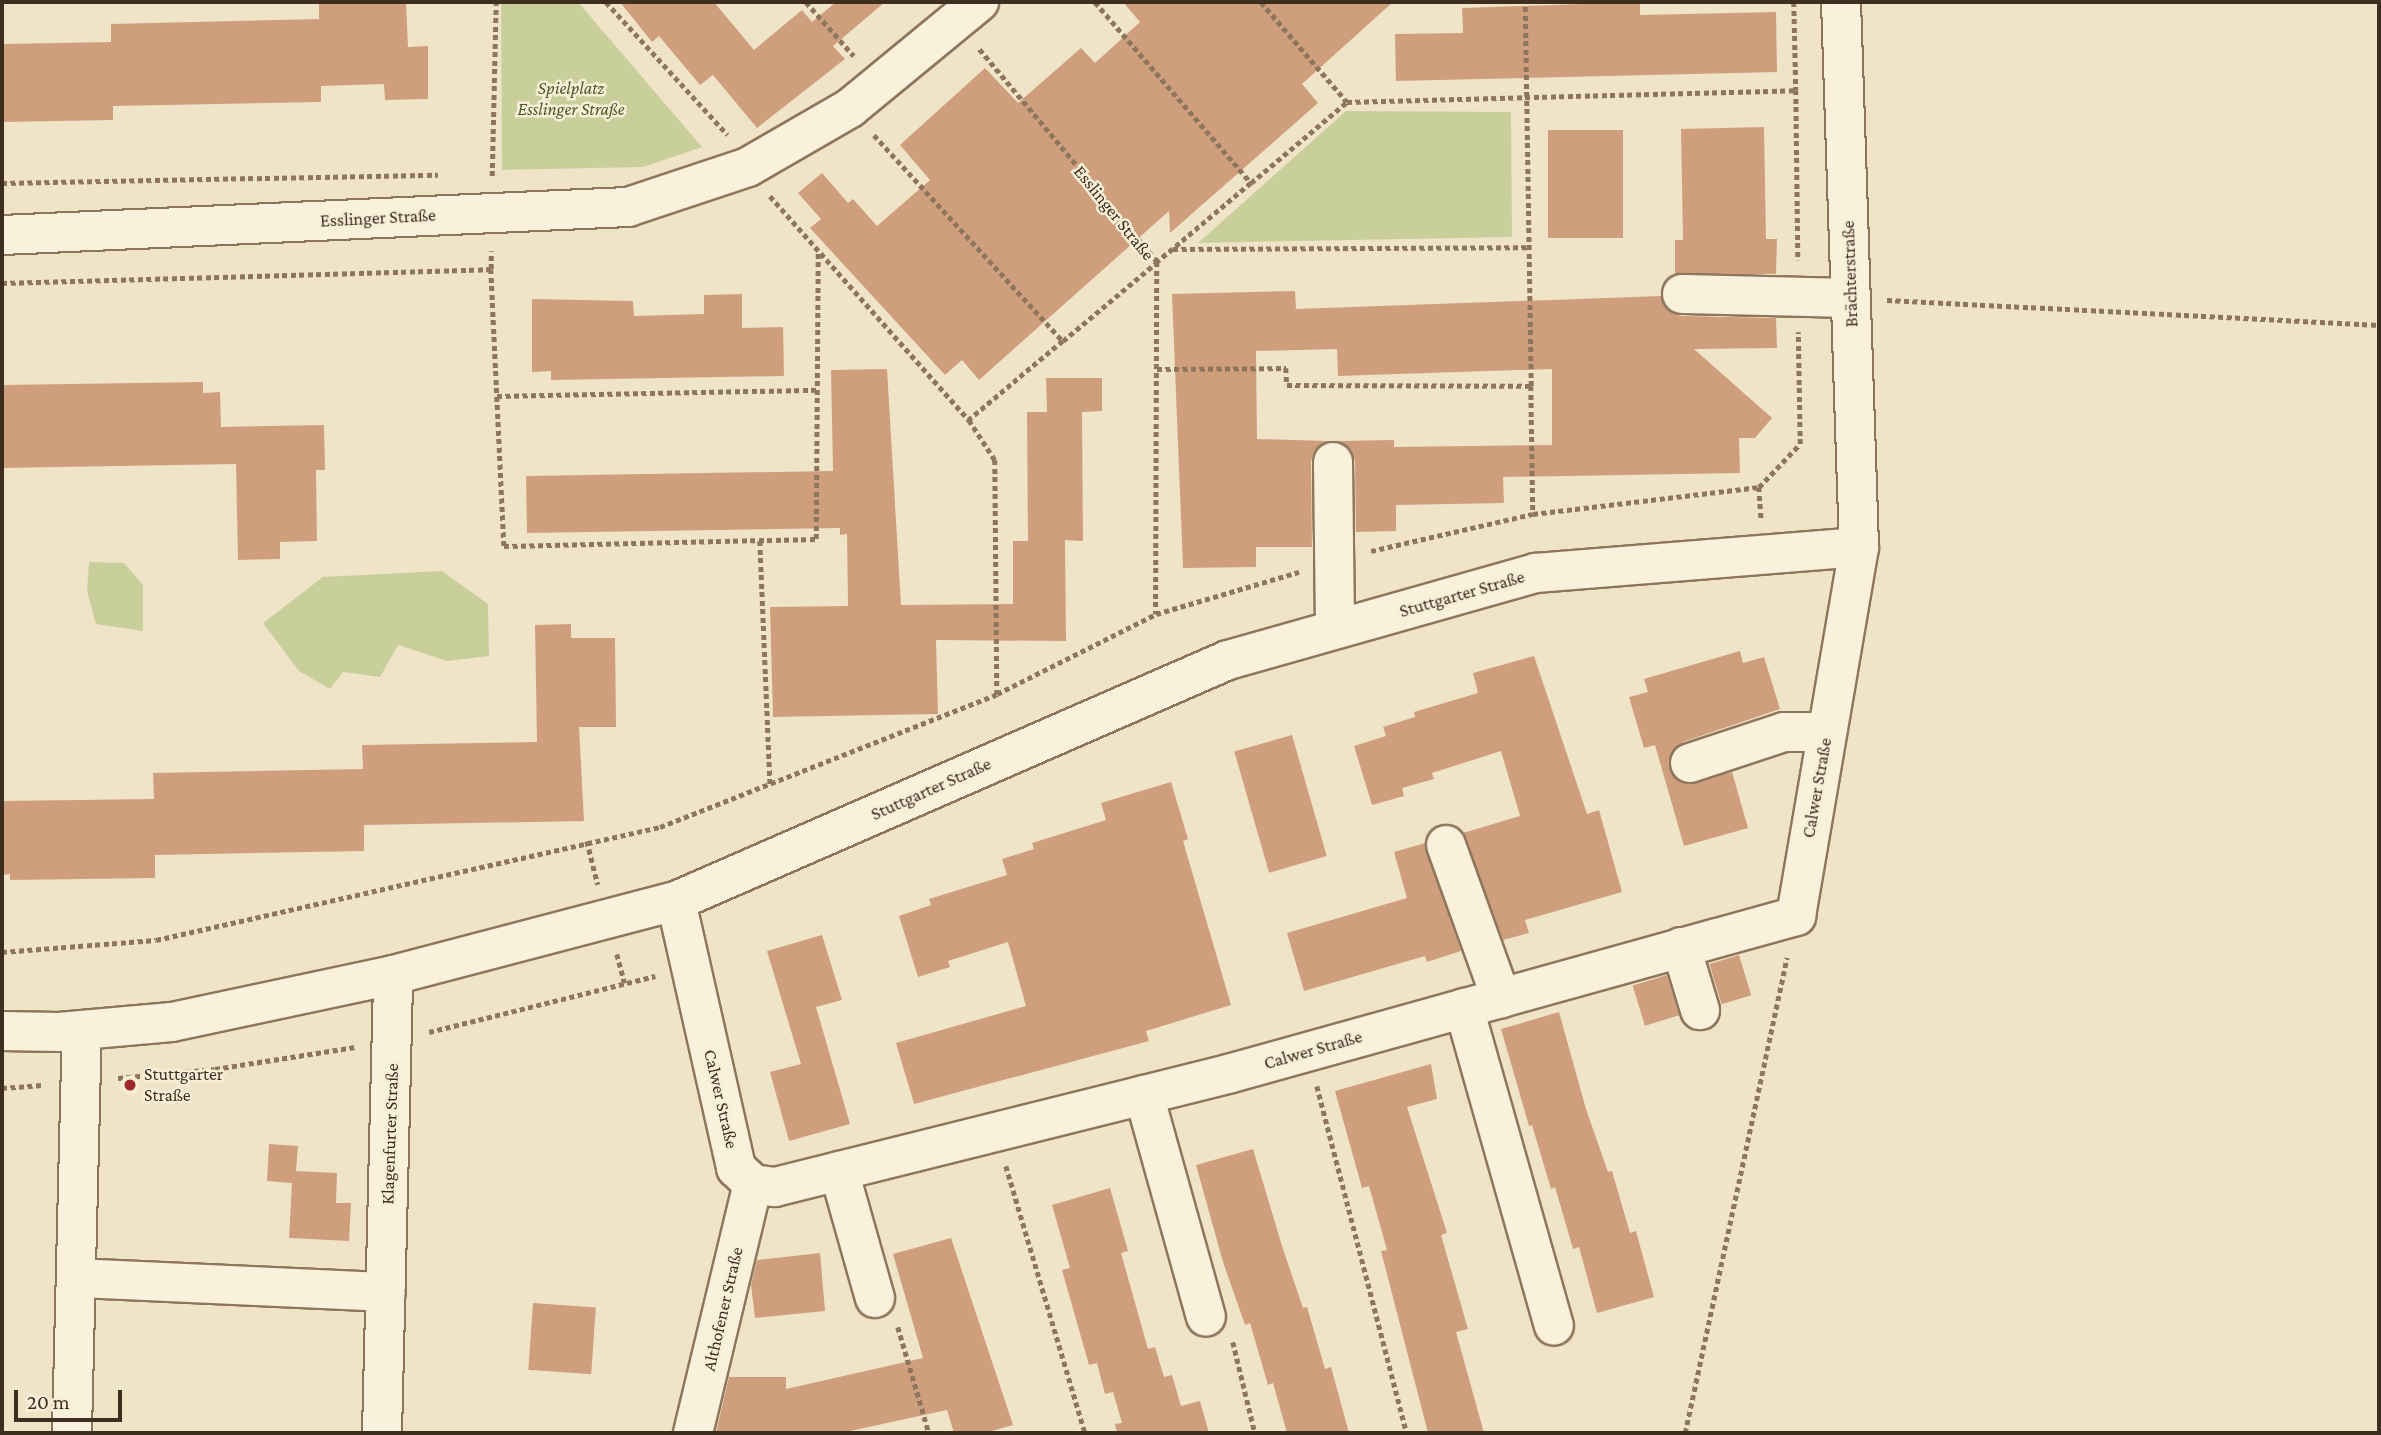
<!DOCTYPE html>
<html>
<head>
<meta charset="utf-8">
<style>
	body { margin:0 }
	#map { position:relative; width:2381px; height:1435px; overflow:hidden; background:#f0e4c8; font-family:"Crimson Pro",serif }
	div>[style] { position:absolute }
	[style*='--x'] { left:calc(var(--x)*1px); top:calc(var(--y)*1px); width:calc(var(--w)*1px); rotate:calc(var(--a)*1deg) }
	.green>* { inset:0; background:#c9cf9b }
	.building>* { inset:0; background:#cf9f7d; transform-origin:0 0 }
	.path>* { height:4.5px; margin-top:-2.25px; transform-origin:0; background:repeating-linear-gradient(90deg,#8d765c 0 5px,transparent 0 8.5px) }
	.roads { filter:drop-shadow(2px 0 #8d765c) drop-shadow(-2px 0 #8d765c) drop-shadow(0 2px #8d765c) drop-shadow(0 -2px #8d765c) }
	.minor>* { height:38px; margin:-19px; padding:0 19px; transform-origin:19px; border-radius:19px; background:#faf1dc }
	.dots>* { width:19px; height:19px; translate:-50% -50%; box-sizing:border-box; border:4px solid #f7eed8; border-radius:50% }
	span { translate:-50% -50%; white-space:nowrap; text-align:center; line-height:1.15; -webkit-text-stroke:5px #f7eed8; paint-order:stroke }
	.park-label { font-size:18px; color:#4d5a26; font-style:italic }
	.street-label { font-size:18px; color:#3d2e20 }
	.poi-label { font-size:18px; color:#3d2e20 }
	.left { translate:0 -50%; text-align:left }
	.frame { position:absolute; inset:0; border:4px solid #3d2e20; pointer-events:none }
	.scale { position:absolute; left:14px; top:1390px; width:108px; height:32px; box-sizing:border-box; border:4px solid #3d2e20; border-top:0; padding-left:9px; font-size:21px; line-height:24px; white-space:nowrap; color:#3d2e20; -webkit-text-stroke:5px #f7eed8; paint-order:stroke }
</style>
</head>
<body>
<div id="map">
	<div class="green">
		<div style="clip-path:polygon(501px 2px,578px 2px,702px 147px,643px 167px,502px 170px)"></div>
		<div style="clip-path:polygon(1346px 111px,1511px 112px,1512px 237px,1198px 243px)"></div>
		<div style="clip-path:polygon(89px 562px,124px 563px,143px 585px,143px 631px,96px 624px,87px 591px)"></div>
		<div style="clip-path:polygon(442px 571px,488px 604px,489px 656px,447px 661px,398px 645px,380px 677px,343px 672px,330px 689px,299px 671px,263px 623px,323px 577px)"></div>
	</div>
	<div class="building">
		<div style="clip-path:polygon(406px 2px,408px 47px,428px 46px,428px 99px,385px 100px,384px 84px,321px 86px,321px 102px,113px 106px,113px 120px,2px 122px,2px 44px,111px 42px,111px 24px,319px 19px,319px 3px)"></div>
		<div style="clip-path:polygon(620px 2px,714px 2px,754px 50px,802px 10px,812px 22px,836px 2px,885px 2px,833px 46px,845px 59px,757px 128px,713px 75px,700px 85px,659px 36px,652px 42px)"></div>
		<div style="clip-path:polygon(1123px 2px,1393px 2px,1302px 84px,1318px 103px,1170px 233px,1169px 211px,979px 380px,962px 360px,945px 375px,810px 228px,821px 219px,798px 193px,822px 173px,848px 203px,853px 199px,877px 226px,930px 180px,900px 145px,985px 68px,1018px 103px,1081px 48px,1095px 63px,1140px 22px)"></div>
		<div style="clip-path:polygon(1640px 2px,1640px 15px,1776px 12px,1777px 72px,1396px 81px,1395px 34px,1463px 33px,1462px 8px)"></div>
		<div style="clip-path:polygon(1764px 127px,1766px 239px,1777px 239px,1776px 274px,1675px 274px,1675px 240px,1683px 240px,1681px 129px)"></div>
		<div style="left:1548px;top:130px;width:75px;height:108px"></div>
		<div style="clip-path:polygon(1295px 291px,1296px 309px,1661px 296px,1670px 312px,1681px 316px,1776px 318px,1777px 348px,1694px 349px,1772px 418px,1755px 438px,1739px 438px,1740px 473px,1503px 477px,1504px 503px,1396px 505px,1396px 531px,1356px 532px,1355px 461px,1351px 450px,1337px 441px,1394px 440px,1394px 447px,1552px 445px,1552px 369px,1338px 376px,1337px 349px,1256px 351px,1257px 439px,1328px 441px,1314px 451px,1311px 462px,1312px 547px,1256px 547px,1256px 567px,1183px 568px,1172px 294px)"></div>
		<div style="clip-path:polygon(742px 294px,742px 328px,783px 327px,784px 376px,551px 380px,551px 371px,532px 372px,532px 299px,633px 301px,634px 316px,704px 314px,704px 295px)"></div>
		<div style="clip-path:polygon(887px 369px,901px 605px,1013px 604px,1013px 541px,1028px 541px,1027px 412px,1047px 412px,1046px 378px,1102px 378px,1102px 411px,1082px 412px,1083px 541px,1065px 540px,1066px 641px,936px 640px,938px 714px,773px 717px,770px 607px,848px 606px,847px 534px,840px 535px,840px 528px,527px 533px,526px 476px,833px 471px,831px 370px)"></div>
		<div style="clip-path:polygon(203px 382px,203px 393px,220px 392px,221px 427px,324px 425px,325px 470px,316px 470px,317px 541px,280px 542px,280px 559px,238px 560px,236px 464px,2px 468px,2px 385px)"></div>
		<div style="clip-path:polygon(571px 624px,571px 638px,615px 638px,616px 727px,579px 727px,584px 821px,364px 825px,364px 851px,155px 855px,155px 878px,10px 880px,10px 874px,2px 875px,2px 801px,154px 799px,153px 773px,363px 769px,362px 745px,537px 742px,535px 625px)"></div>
		<div style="clip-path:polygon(1740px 651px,1743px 663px,1764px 657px,1780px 709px,1683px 742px,1669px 759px,1675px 779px,1686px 784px,1732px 772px,1748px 828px,1684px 846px,1655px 745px,1644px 748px,1629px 697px,1648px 692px,1644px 679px)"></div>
		<div style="clip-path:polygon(1534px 656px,1587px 814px,1599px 810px,1622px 892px,1525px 920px,1529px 933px,1503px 940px,1463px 833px,1520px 816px,1501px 751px,1432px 773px,1434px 779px,1402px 788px,1404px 796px,1372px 805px,1354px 746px,1386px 736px,1383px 727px,1415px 717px,1414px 712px,1478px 693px,1473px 673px)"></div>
		<div style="left:1292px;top:735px;width:126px;height:60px;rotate:74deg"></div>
		<div style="clip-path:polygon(1171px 782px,1188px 839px,1183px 841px,1231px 1005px,1146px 1031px,1149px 1041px,914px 1104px,896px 1043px,1026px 1006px,1008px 942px,948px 961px,950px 967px,918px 977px,899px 916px,931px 905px,929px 899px,1007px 875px,1002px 859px,1034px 849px,1032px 843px,1106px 820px,1101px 803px)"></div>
		<div style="clip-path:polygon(1425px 843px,1461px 951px,1427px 962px,1425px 956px,1304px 991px,1287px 933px,1407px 898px,1394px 852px)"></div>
		<div style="clip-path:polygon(822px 935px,842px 1000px,816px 1007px,850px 1124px,789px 1141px,770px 1072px,801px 1064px,767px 951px)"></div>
		<div style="left:1739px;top:955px;width:42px;height:31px;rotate:73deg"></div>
		<div style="left:1667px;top:975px;width:42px;height:36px;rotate:73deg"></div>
		<div style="clip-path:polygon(1559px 1012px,1586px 1109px,1608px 1172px,1612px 1171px,1630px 1233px,1636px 1231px,1654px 1297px,1597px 1313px,1579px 1247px,1573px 1249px,1555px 1187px,1551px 1189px,1532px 1125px,1529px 1126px,1501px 1029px)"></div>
		<div style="clip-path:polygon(1431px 1064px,1437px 1099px,1407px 1107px,1447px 1233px,1441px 1235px,1468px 1329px,1456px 1332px,1484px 1433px,1428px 1433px,1381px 1251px,1387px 1250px,1369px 1186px,1362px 1188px,1335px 1091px)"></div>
		<div style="clip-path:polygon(269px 1144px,298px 1146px,296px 1171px,337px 1173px,336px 1203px,351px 1203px,349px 1241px,289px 1238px,292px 1183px,267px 1181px)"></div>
		<div style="clip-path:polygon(1253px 1149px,1282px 1246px,1303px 1308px,1307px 1307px,1325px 1369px,1331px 1367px,1349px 1433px,1287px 1433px,1273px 1383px,1268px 1385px,1250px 1323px,1245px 1325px,1223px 1262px,1196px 1165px)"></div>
		<div style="clip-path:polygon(1110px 1188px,1128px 1251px,1121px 1253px,1148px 1349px,1155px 1347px,1164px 1377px,1172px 1375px,1181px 1406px,1200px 1401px,1209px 1433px,1117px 1433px,1115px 1424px,1122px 1423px,1113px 1392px,1105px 1394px,1097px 1363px,1089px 1365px,1062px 1270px,1070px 1268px,1052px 1205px)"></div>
		<div style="clip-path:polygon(951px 1238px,1013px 1425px,985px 1433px,954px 1433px,947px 1410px,841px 1433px,716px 1432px,729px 1377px,786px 1377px,786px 1389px,923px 1358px,893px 1254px)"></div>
		<div style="clip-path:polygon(820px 1253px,825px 1311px,755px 1318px,751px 1285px,757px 1260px)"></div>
		<div style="left:533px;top:1303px;width:63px;height:67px;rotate:4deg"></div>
	</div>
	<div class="path">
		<div style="--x:606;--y:2;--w:180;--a:47.5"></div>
		<div style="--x:806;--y:2;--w:72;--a:48.4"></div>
		<div style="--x:1095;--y:2;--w:239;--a:49.2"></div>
		<div style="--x:1251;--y:183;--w:126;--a:-40.2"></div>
		<div style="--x:1261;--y:2;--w:132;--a:49.3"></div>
		<div style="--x:1347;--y:102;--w:449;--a:-1.5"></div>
		<div style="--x:1796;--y:90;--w:170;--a:89.3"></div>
		<div style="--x:1794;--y:2;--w:88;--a:88.7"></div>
		<div style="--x:874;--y:135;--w:280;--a:47.5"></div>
		<div style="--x:1063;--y:341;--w:123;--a:-40"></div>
		<div style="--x:1157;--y:262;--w:278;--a:-129.9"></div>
		<div style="--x:492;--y:176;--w:174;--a:-88.7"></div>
		<div style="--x:2;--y:183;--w:436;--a:-1.1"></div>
		<div style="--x:1251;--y:183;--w:102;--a:139.8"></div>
		<div style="--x:1173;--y:249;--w:355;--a:-0.3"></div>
		<div style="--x:770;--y:196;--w:300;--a:48.4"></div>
		<div style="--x:1173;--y:249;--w:21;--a:141"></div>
		<div style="--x:1157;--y:262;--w:352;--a:90.2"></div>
		<div style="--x:1156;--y:614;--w:149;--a:-16.4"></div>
		<div style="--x:491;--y:269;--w:277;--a:87.3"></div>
		<div style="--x:504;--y:546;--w:312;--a:-1.3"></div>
		<div style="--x:816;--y:539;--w:289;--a:-89.6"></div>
		<div style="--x:2;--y:283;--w:489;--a:-1.6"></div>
		<div style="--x:491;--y:269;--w:18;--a:-90"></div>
		<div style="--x:1887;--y:300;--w:493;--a:2.9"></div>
		<div style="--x:1063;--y:341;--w:123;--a:140"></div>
		<div style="--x:969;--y:420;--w:48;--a:57"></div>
		<div style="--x:995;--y:460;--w:234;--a:89.5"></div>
		<div style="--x:997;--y:694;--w:178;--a:-26.7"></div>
		<div style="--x:1157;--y:369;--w:129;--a:-0.4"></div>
		<div style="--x:1286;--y:368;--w:17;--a:87"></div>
		<div style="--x:1287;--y:385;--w:244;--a:0.2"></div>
		<div style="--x:1531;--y:386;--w:384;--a:-90.9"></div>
		<div style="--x:1531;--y:386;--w:128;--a:89.1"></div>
		<div style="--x:1533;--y:514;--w:228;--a:-6.8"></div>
		<div style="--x:1759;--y:487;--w:59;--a:-46.4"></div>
		<div style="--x:1800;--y:444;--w:112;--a:-91"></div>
		<div style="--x:497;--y:396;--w:320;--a:-1.1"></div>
		<div style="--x:1759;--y:487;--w:31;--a:86"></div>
		<div style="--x:760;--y:541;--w:243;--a:87.6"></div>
		<div style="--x:1371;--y:551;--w:166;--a:-12.9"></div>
		<div style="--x:587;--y:841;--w:45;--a:76"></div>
		<div style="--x:2;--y:952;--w:154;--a:-4.5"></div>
		<div style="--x:156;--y:940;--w:517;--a:-12.64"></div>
		<div style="--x:660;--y:827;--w:362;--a:-21.5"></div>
		<div style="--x:617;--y:954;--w:30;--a:75"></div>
		<div style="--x:429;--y:1032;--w:233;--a:-13.9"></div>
		<div style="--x:118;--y:1078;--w:97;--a:-5.3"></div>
		<div style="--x:215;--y:1069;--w:142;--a:-8.9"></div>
		<div style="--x:1317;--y:1086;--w:358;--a:75.5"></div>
		<div style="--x:2;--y:1088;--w:41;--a:-4.2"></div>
		<div style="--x:1006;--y:1166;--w:278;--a:73.5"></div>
		<div style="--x:898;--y:1327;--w:110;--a:73.7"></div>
		<div style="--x:1233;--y:1342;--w:94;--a:76.4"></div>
		<div style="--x:1685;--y:1433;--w:486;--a:-77.9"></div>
	</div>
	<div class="roads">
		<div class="minor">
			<div style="--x:2;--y:235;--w:627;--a:-2.56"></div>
			<div style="--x:628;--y:207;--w:126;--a:-18.4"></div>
			<div style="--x:748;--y:167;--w:118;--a:-30"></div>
			<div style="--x:850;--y:108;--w:167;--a:-39.4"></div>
			<div style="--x:1682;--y:294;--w:169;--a:1.4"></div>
			<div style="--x:1333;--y:462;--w:167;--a:89.3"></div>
			<div style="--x:1690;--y:763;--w:99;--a:-18.3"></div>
			<div style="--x:1784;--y:732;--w:43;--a:0"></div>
			<div style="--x:1446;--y:845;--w:163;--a:70.2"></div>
			<div style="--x:676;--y:901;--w:274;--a:77.3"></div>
			<div style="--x:736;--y:1168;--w:23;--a:43"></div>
			<div style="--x:753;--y:1184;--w:22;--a:8"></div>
			<div style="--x:775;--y:1187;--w:467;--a:-14"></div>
			<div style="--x:1228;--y:1074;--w:590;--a:-15.54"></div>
			<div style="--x:1796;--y:916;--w:374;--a:-80.3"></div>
			<div style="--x:1859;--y:547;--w:545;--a:-91.89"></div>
			<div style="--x:1681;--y:947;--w:66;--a:73.2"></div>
			<div style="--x:1464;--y:1008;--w:330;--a:74.2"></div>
			<div style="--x:2;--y:1031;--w:57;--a:1"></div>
			<div style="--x:59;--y:1032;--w:113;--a:-5.1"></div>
			<div style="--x:172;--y:1022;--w:226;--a:-12"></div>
			<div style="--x:393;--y:975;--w:293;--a:-14.7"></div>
			<div style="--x:676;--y:901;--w:602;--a:-23.59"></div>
			<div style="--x:1228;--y:660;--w:320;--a:-15.8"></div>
			<div style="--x:1536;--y:573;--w:324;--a:-4.6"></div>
			<div style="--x:1144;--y:1095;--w:230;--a:74.4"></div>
			<div style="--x:839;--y:1171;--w:132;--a:74.2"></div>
			<div style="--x:77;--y:1278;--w:309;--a:2.6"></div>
			<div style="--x:72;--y:1431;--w:401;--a:-88.6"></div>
			<div style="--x:382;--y:1433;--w:458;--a:-88.6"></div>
			<div style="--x:693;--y:1433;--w:256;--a:-76.5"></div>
		</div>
	</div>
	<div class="dots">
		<div style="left:130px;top:1085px;background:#9e2a2b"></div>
	</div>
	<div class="park-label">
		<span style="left:571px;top:99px">Spielplatz<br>Esslinger Straße</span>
	</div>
	<div class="street-label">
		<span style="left:1114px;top:213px;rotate:51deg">Esslinger Straße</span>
		<span style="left:378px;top:218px;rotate:-3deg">Esslinger Straße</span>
		<span style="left:1850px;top:274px;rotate:-92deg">Brächterstraße</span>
		<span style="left:1462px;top:594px;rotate:-16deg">Stuttgarter Straße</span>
		<span style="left:1817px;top:788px;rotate:-80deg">Calwer Straße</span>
		<span style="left:931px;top:789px;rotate:-24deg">Stuttgarter Straße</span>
		<span style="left:1313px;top:1050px;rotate:-16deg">Calwer Straße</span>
		<span style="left:721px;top:1099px;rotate:77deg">Calwer Straße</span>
		<span style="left:390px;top:1134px;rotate:-88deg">Klagenfurter Straße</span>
		<span style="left:723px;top:1309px;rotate:-77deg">Althofener Straße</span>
	</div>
	<div class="poi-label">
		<span class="left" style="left:144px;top:1085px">Stuttgarter<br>Straße</span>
	</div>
	<div class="frame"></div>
	<div class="scale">20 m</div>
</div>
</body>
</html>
